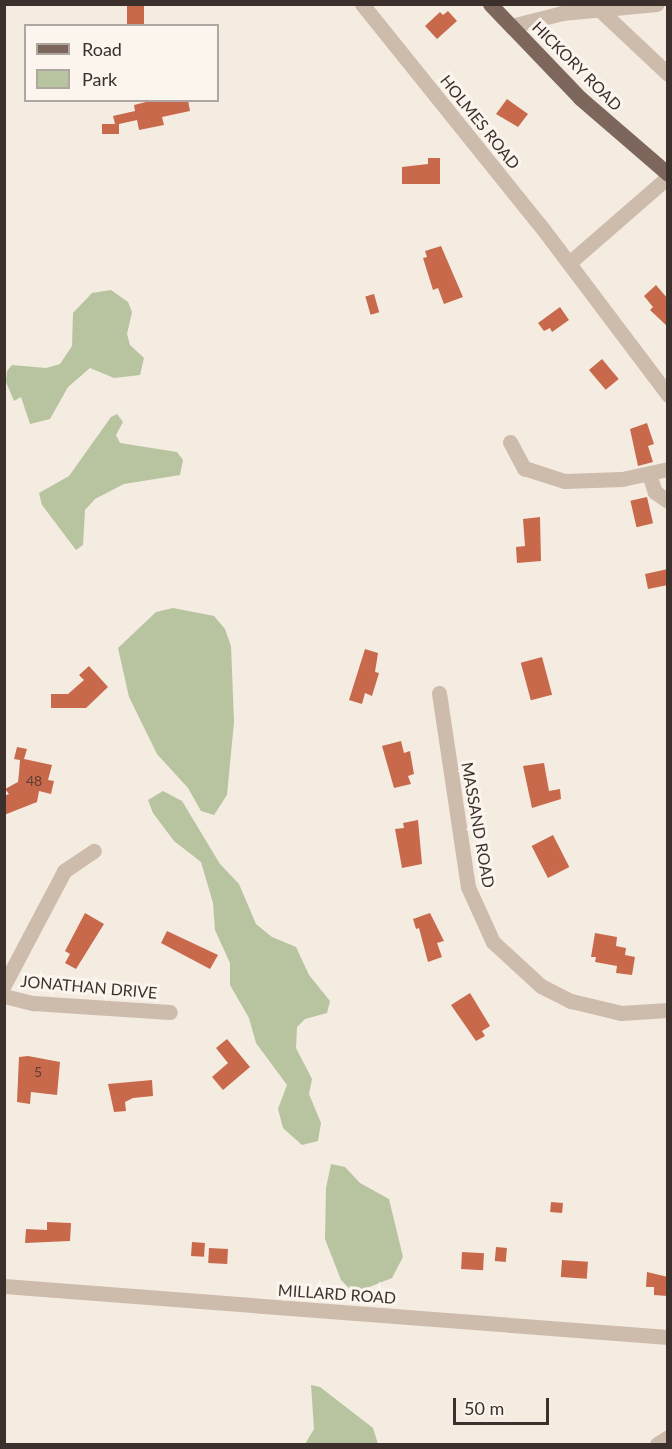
<!DOCTYPE html>
<html>
<head>
<meta charset="utf-8">
<style>
	body { margin:0 }
	#map { position:relative; width:672px; height:1449px; overflow:hidden; background:#f4ebe1; font-family:Lato,sans-serif }
	div>[style] { position:absolute }
	[style*='--x'] { left:calc(var(--x)*1px); top:calc(var(--y)*1px); width:calc(var(--w)*1px); rotate:calc(var(--a)*1deg) }
	.green>* { inset:0; background:#b8c4a0 }
	.building>* { inset:0; background:#c8694b; transform-origin:0 0 }
	.minor>* { height:15px; margin:-7.5px; padding:0 7.5px; transform-origin:7.5px; border-radius:7.5px; background:#cdbbac }
	.major>* { height:15px; margin:-7.5px; padding:0 7.5px; transform-origin:7.5px; border-radius:7.5px; background:#7d675c }
	span { translate:-50% -50%; white-space:nowrap; text-align:center; line-height:1.15; -webkit-text-stroke:6px #fbf5ee; paint-order:stroke }
	.number-label { font-size:14px; color:#5e3e33 }
	.number-label span { -webkit-text-stroke-width:0 }
	.street-label { font-size:16px; color:#3b302b }
	.frame { position:absolute; inset:0; border:6px solid #3b302b; pointer-events:none }
	.legend { position:absolute; left:24px; top:24px; width:195px; height:78px; box-sizing:border-box; background:#fbf5ee; border:2px solid #aea6a0; margin:0; padding:8px 10px; list-style:none; font-size:18px; color:#3b302b }
	.legend li { display:flex; align-items:center; gap:12px; height:30px }
	.legend b { width:30px; border:2px solid #aea6a0 }
	.scale { position:absolute; left:453px; top:1398px; width:96px; height:27px; box-sizing:border-box; border:3px solid #3b302b; border-top:0; padding-left:8px; font-size:18px; line-height:21px; white-space:nowrap; color:#3b302b; -webkit-text-stroke:4px #fbf5ee; paint-order:stroke }
</style>
</head>
<body>
<div id="map">
	<div class="green">
		<div style="clip-path:polygon(111px 290px,128px 302px,132px 312px,127px 334px,130px 345px,144px 358px,140px 375px,114px 378px,90px 368px,68px 387px,50px 419px,30px 424px,21px 397px,14px 401px,6px 382px,7px 371px,12px 365px,46px 368px,60px 364px,72px 346px,73px 313px,92px 293px)"></div>
		<div style="clip-path:polygon(117px 414px,123px 422px,116px 435px,120px 443px,177px 452px,183px 460px,180px 475px,124px 484px,95px 499px,85px 510px,83px 545px,76px 550px,42px 505px,39px 493px,69px 476px,111px 417px)"></div>
		<div style="clip-path:polygon(173px 608px,214px 616px,225px 629px,231px 646px,234px 722px,227px 795px,214px 815px,201px 811px,188px 788px,157px 754px,129px 697px,118px 648px,156px 612px)"></div>
		<div style="clip-path:polygon(163px 791px,182px 801px,220px 864px,239px 884px,256px 924px,272px 937px,296px 947px,309px 975px,330px 1001px,327px 1013px,305px 1019px,297px 1027px,296px 1048px,312px 1079px,309px 1094px,321px 1123px,318px 1141px,302px 1145px,283px 1128px,278px 1109px,287px 1085px,256px 1043px,249px 1018px,230px 985px,230px 963px,215px 930px,213px 903px,201px 862px,174px 841px,153px 813px,148px 800px)"></div>
		<div style="clip-path:polygon(331px 1164px,345px 1167px,360px 1183px,389px 1199px,403px 1257px,392px 1278px,354px 1293px,341px 1280px,325px 1239px,326px 1188px)"></div>
		<div style="clip-path:polygon(311px 1385px,320px 1387px,373px 1428px,378px 1444px,305px 1444px,314px 1429px)"></div>
	</div>
	<div class="building">
		<div style="left:127px;top:6px;width:17px;height:20px"></div>
		<div style="clip-path:polygon(448px 11px,457px 21px,437px 39px,425px 26px,440px 12px,443px 15px)"></div>
		<div style="clip-path:polygon(507px 99px,528px 114px,518px 127px,496px 114px)"></div>
		<div style="clip-path:polygon(154px 100px,188px 100px,190px 111px,162px 117px,164px 125px,139px 130px,137px 120px,119px 124px,119px 134px,102px 134px,102px 124px,115px 124px,113px 116px,135px 111px,134px 105px)"></div>
		<div style="clip-path:polygon(428px 158px,440px 158px,440px 184px,402px 184px,402px 167px,428px 164px)"></div>
		<div style="clip-path:polygon(441px 246px,463px 297px,444px 304px,438px 288px,433px 290px,423px 258px,427px 257px,425px 251px)"></div>
		<div style="clip-path:polygon(656px 285px,668px 299px,668px 327px,650px 310px,653px 307px,644px 296px)"></div>
		<div style="left:374px;top:294px;width:19px;height:9px;rotate:74deg"></div>
		<div style="clip-path:polygon(560px 307px,569px 320px,552px 332px,550px 328px,544px 331px,538px 323px)"></div>
		<div style="left:602px;top:359px;width:26px;height:17px;rotate:50deg"></div>
		<div style="clip-path:polygon(647px 423px,654px 444px,648px 446px,653px 462px,638px 466px,630px 429px)"></div>
		<div style="left:647px;top:497px;width:27px;height:17px;rotate:77deg"></div>
		<div style="clip-path:polygon(540px 517px,541px 561px,517px 563px,516px 547px,525px 546px,523px 519px)"></div>
		<div style="clip-path:polygon(668px 569px,668px 585px,648px 589px,645px 574px)"></div>
		<div style="clip-path:polygon(365px 649px,378px 653px,375px 672px,379px 673px,372px 696px,365px 693px,362px 704px,349px 700px)"></div>
		<div style="left:542px;top:657px;width:39px;height:22px;rotate:75deg"></div>
		<div style="clip-path:polygon(89px 666px,108px 687px,86px 708px,51px 708px,51px 694px,68px 694px,84px 680px,79px 675px)"></div>
		<div style="clip-path:polygon(401px 741px,404px 753px,410px 751px,414px 774px,408px 776px,411px 784px,394px 788px,382px 746px)"></div>
		<div style="clip-path:polygon(17px 747px,27px 749px,24px 759px,52px 765px,48px 780px,54px 781px,51px 794px,39px 791px,37px 802px,4px 815px,4px 796px,9px 794px,5px 789px,18px 782px,19px 773px,20px 760px,14px 759px)"></div>
		<div style="clip-path:polygon(544px 763px,549px 791px,560px 789px,561px 799px,532px 808px,523px 766px)"></div>
		<div style="clip-path:polygon(418px 820px,422px 864px,402px 868px,395px 829px,404px 828px,403px 823px)"></div>
		<div style="left:553px;top:835px;width:36px;height:24px;rotate:63deg"></div>
		<div style="clip-path:polygon(85px 913px,104px 924px,76px 969px,65px 963px,70px 954px,65px 951px)"></div>
		<div style="clip-path:polygon(430px 913px,444px 941px,437px 943px,442px 957px,428px 962px,419px 928px,416px 929px,413px 919px)"></div>
		<div style="clip-path:polygon(167px 931px,218px 955px,210px 969px,161px 943px)"></div>
		<div style="clip-path:polygon(595px 933px,617px 937px,616px 946px,626px 948px,625px 955px,635px 957px,632px 975px,616px 973px,617px 966px,595px 962px,596px 957px,591px 957px)"></div>
		<div style="clip-path:polygon(470px 993px,490px 1026px,482px 1031px,485px 1036px,476px 1041px,451px 1005px)"></div>
		<div style="clip-path:polygon(227px 1039px,250px 1067px,223px 1090px,212px 1077px,228px 1063px,216px 1048px)"></div>
		<div style="clip-path:polygon(28px 1056px,60px 1062px,57px 1095px,31px 1092px,30px 1104px,17px 1102px,19px 1057px)"></div>
		<div style="clip-path:polygon(152px 1080px,153px 1096px,133px 1098px,125px 1102px,126px 1111px,114px 1112px,108px 1084px)"></div>
		<div style="left:551px;top:1202px;width:12px;height:10px;rotate:5deg"></div>
		<div style="clip-path:polygon(47px 1222px,71px 1223px,70px 1241px,25px 1243px,26px 1229px,47px 1230px)"></div>
		<div style="left:192px;top:1242px;width:13px;height:14px;rotate:4deg"></div>
		<div style="left:496px;top:1247px;width:11px;height:14px;rotate:5deg"></div>
		<div style="left:209px;top:1248px;width:19px;height:15px;rotate:3deg"></div>
		<div style="left:462px;top:1252px;width:22px;height:17px;rotate:3deg"></div>
		<div style="left:562px;top:1260px;width:26px;height:17px;rotate:4deg"></div>
		<div style="clip-path:polygon(647px 1272px,668px 1277px,668px 1296px,654px 1295px,654px 1287px,646px 1287px)"></div>
	</div>
	<div class="minor">
		<div style="--x:362;--y:4;--w:284;--a:51.2"></div>
		<div style="--x:540;--y:225;--w:213;--a:53"></div>
		<div style="--x:601;--y:11;--w:92;--a:43.2"></div>
		<div style="--x:511;--y:26;--w:53;--a:-14.3"></div>
		<div style="--x:562;--y:13;--w:95;--a:-5.4"></div>
		<div style="--x:569;--y:263;--w:131;--a:-41"></div>
		<div style="--x:510;--y:442;--w:30;--a:62"></div>
		<div style="--x:524;--y:468;--w:42;--a:18"></div>
		<div style="--x:564;--y:481;--w:58;--a:-2"></div>
		<div style="--x:622;--y:479;--w:47;--a:-12.3"></div>
		<div style="--x:649;--y:474;--w:19;--a:72"></div>
		<div style="--x:655;--y:492;--w:16;--a:35"></div>
		<div style="--x:439;--y:693;--w:196;--a:81.5"></div>
		<div style="--x:468;--y:887;--w:60;--a:65.6"></div>
		<div style="--x:493;--y:942;--w:65;--a:42.5"></div>
		<div style="--x:541;--y:986;--w:34;--a:27"></div>
		<div style="--x:571;--y:1001;--w:51;--a:13.5"></div>
		<div style="--x:621;--y:1013;--w:47;--a:-3.7"></div>
		<div style="--x:4;--y:985;--w:129;--a:-62.2"></div>
		<div style="--x:64;--y:871;--w:36;--a:-34"></div>
		<div style="--x:4;--y:996;--w:30;--a:14"></div>
		<div style="--x:33;--y:1003;--w:137;--a:3.8"></div>
		<div style="--x:4;--y:1286;--w:666;--a:4.39"></div>
		<div style="--x:657;--y:1444;--w:13;--a:-32"></div>
	</div>
	<div class="major">
		<div style="--x:490;--y:4;--w:130;--a:46.2"></div>
		<div style="--x:580;--y:98;--w:116;--a:40.8"></div>
	</div>
	<div class="number-label">
		<span style="left:34px;top:781px">48</span>
		<span style="left:38px;top:1072px">5</span>
	</div>
	<div class="street-label">
		<span style="left:577px;top:66px;rotate:45deg">HICKORY ROAD</span>
		<span style="left:480px;top:122px;rotate:51deg">HOLMES ROAD</span>
		<span style="left:478px;top:825px;rotate:80deg">MASSAND ROAD</span>
		<span style="left:89px;top:987px;rotate:5deg">JONATHAN DRIVE</span>
		<span style="left:337px;top:1294px;rotate:4deg">MILLARD ROAD</span>
	</div>
	<div class="frame"></div>
	<ul class="legend">
	<li><b style="height:8px;background:#7d675c"></b>Road</li>
	<li><b style="height:16px;background:#b8c4a0"></b>Park</li>
	</ul>
	<div class="scale">50 m</div>
</div>
</body>
</html>
